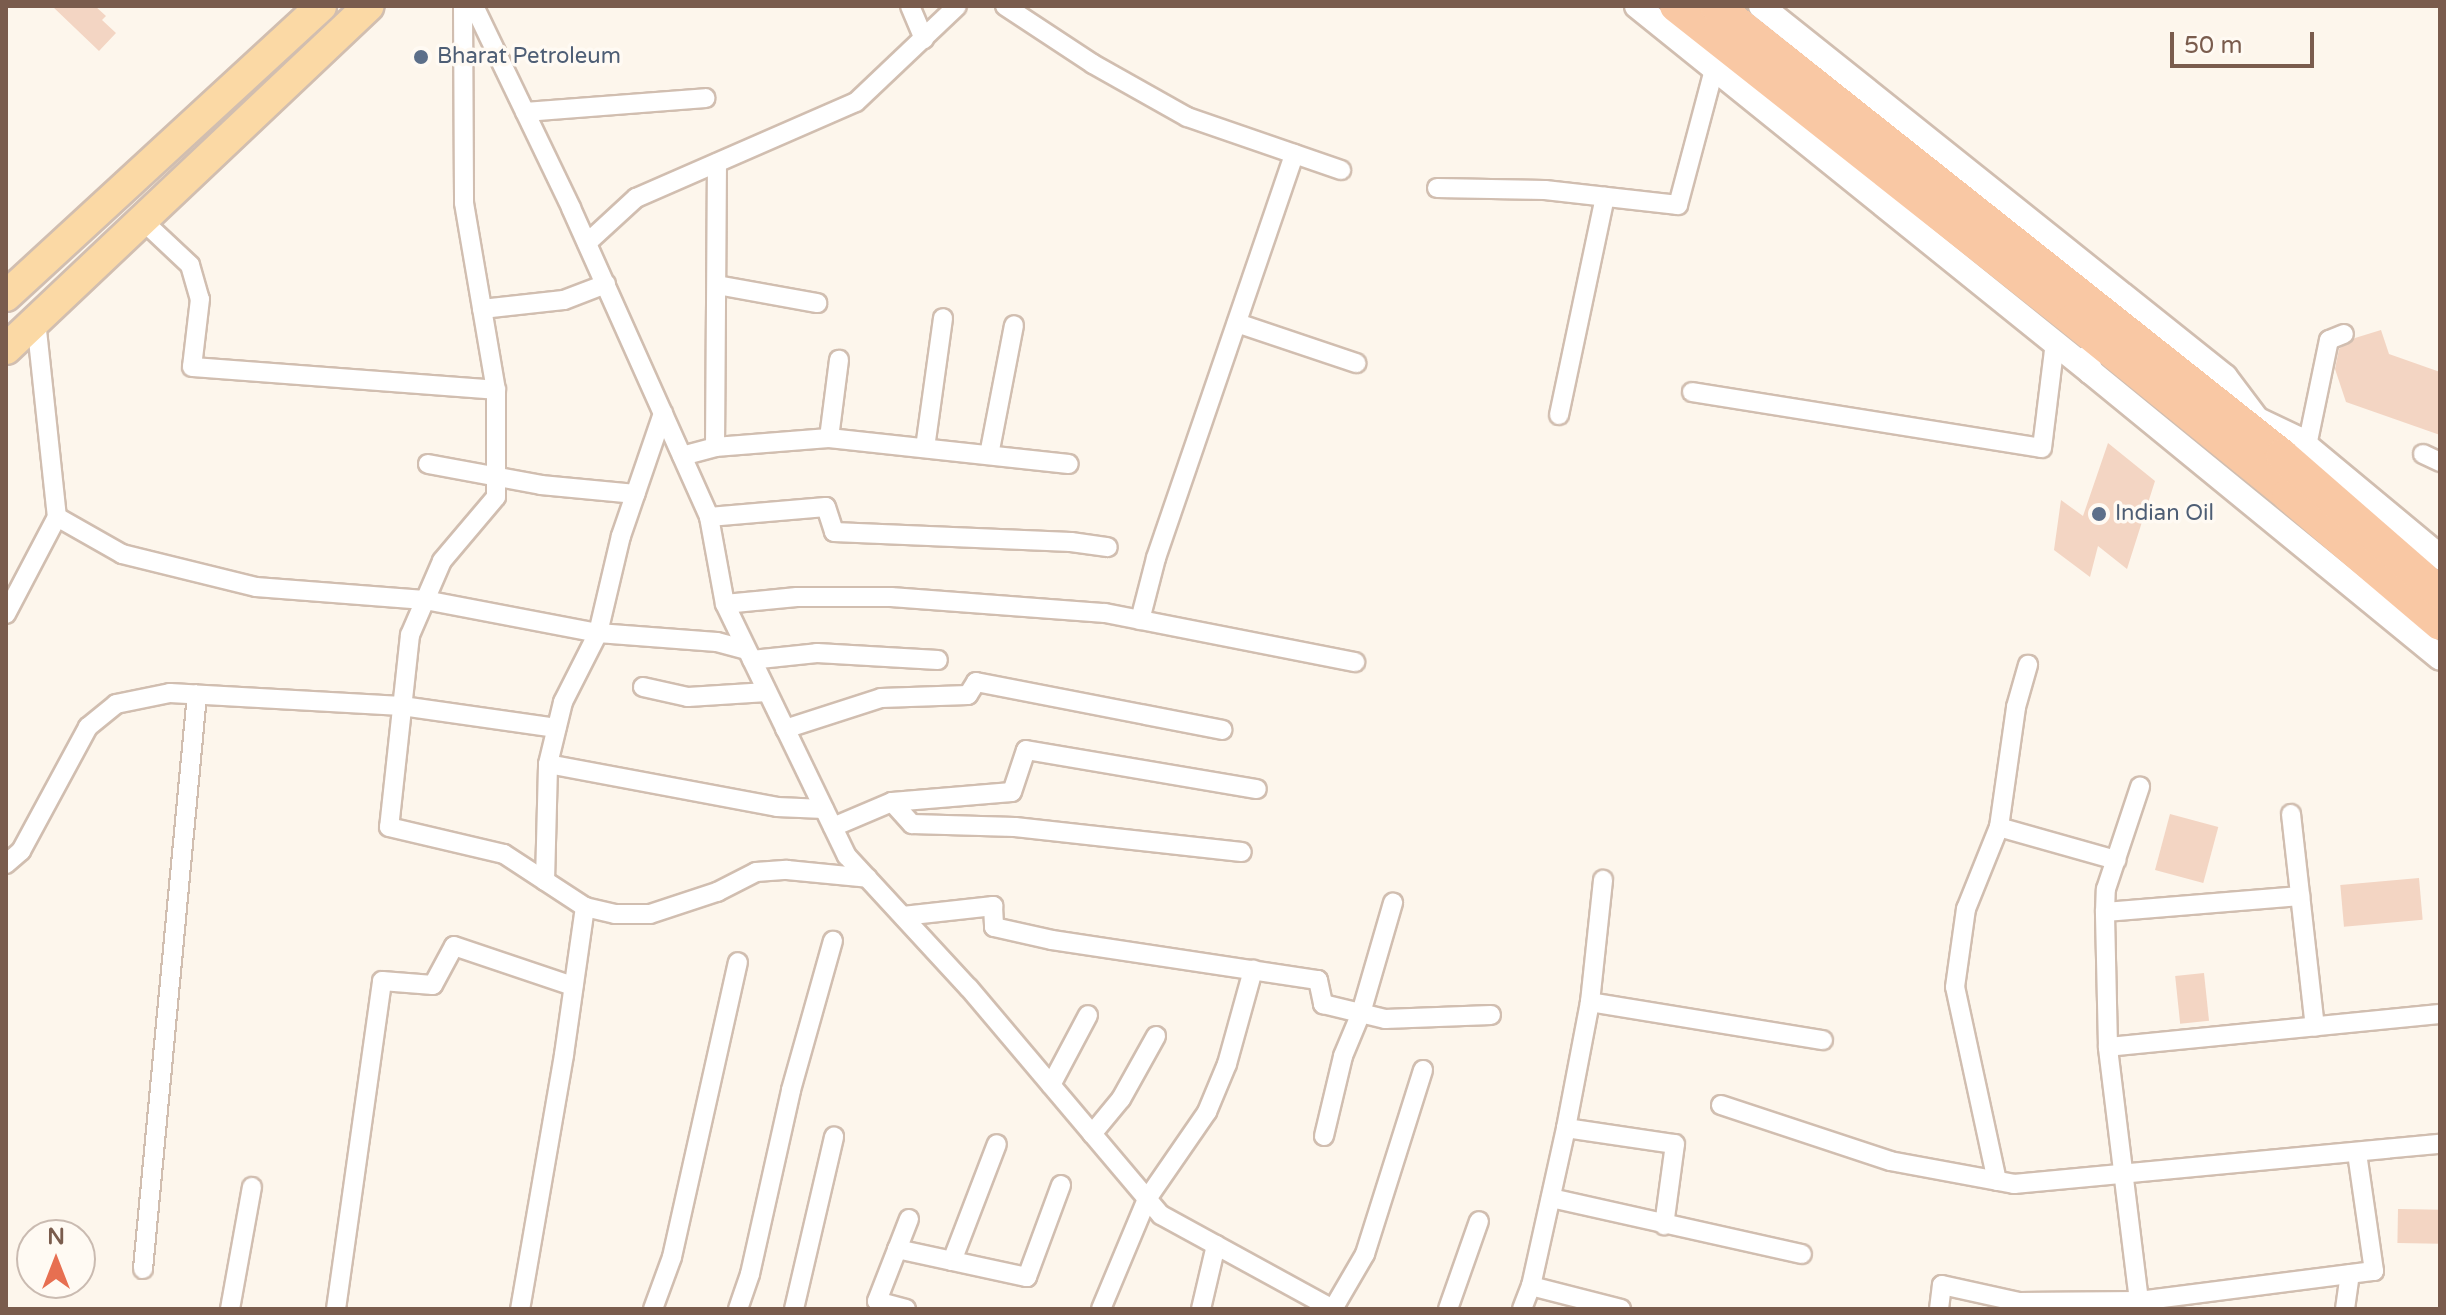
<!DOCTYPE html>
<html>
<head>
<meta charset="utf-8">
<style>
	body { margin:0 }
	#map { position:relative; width:2446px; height:1315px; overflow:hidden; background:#fdf6ec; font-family:"Varela Round",sans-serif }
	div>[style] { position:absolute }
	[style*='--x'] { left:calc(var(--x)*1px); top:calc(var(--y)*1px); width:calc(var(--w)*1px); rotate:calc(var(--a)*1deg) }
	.building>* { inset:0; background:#f3d5c3; transform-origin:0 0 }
	.roads { filter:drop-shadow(2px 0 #d1beb0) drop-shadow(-2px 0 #d1beb0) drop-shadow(0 2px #d1beb0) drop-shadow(0 -2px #d1beb0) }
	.minor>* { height:18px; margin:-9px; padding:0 9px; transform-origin:9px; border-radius:9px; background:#fff }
	.tertiary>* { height:24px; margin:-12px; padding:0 12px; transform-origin:12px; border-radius:12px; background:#fff }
	.primary>* { height:30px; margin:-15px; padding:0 15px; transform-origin:15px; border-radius:15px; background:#fbd9a5 }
	.trunk>* { height:32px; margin:-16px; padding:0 16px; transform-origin:16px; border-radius:16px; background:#f9c8a4 }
	.dots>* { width:22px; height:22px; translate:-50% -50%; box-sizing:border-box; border:4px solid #fffaf3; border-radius:50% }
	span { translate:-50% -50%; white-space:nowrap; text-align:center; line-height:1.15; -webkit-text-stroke:7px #fffaf3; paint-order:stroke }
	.service-label { font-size:22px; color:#4e5e75 }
	.left { translate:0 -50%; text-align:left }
	.frame { position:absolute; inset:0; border:8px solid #7a5c4d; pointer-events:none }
	.north { position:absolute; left:16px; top:1219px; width:80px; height:80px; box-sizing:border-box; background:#fffaf3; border:2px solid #cabbb1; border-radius:50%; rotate:0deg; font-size:22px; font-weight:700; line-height:32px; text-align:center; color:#7a5c4d }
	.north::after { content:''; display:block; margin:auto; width:28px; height:36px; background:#e76f51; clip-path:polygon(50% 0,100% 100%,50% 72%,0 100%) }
	.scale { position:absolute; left:2170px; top:32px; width:144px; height:36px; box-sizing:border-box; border:4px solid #7a5c4d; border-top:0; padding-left:10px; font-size:24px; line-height:28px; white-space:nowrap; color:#7a5c4d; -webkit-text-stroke:6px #fffaf3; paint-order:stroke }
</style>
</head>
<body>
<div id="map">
	<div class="building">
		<div style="clip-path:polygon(52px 6px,95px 6px,106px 16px,102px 20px,116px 33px,99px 51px)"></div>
		<div style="clip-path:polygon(2381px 330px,2389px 354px,2440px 372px,2440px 435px,2346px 402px,2335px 369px,2339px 349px,2355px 338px)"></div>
		<div style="clip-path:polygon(2108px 443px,2155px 481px,2127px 569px,2098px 546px,2090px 577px,2054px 550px,2061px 500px,2083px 516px)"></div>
		<div style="left:2170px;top:814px;width:50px;height:58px;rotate:15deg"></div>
		<div style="left:2419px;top:878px;width:42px;height:79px;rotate:85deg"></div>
		<div style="left:2204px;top:973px;width:48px;height:29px;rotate:84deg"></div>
		<div style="left:2398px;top:1209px;width:42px;height:34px;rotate:1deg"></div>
	</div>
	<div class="roads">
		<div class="minor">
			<div style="--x:463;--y:6;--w:197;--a:89.7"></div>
			<div style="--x:464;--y:203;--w:190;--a:80.3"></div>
			<div style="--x:496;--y:390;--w:107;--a:90"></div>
			<div style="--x:496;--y:497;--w:84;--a:130.2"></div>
			<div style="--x:442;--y:561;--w:81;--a:113.4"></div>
			<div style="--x:410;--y:635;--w:193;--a:96.2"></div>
			<div style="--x:389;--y:827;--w:118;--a:13.2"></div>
			<div style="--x:504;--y:854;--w:97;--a:33.2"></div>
			<div style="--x:585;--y:907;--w:149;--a:98.1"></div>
			<div style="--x:564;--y:1055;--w:258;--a:99.8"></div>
			<div style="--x:474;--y:6;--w:224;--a:64.3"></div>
			<div style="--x:571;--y:208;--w:338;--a:65.9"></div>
			<div style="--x:709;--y:517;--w:88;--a:79.6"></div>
			<div style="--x:725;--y:604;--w:280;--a:64.2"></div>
			<div style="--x:847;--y:856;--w:180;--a:47.3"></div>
			<div style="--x:969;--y:988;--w:297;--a:49.8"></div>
			<div style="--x:1161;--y:1215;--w:196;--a:28.7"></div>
			<div style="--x:910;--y:6;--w:36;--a:67"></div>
			<div style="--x:1005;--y:6;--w:105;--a:33.4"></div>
			<div style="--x:1093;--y:64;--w:108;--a:29.4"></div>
			<div style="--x:1187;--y:117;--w:163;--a:19"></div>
			<div style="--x:525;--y:112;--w:181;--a:-4.4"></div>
			<div style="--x:1437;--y:188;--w:108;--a:1.1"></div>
			<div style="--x:1545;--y:190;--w:134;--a:6.4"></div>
			<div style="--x:1678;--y:205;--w:144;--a:-75.1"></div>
			<div style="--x:142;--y:220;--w:66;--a:43.2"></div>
			<div style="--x:190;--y:265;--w:35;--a:74"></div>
			<div style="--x:200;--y:299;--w:68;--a:96.7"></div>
			<div style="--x:192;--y:367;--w:305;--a:4.3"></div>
			<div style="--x:587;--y:243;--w:67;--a:-42.6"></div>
			<div style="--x:636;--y:198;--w:240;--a:-23.6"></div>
			<div style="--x:856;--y:102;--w:139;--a:-43.5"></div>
			<div style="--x:717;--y:285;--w:102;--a:10.2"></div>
			<div style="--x:482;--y:309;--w:82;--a:-6.3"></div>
			<div style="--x:564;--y:300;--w:45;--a:-20.9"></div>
			<div style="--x:36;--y:321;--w:197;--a:83.9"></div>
			<div style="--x:57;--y:517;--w:75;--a:29.6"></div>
			<div style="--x:122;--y:554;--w:138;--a:13.8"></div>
			<div style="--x:256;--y:587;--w:169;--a:4.4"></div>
			<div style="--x:425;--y:600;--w:176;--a:10.8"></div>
			<div style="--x:598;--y:633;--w:119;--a:4.3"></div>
			<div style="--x:717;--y:642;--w:30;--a:15"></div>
			<div style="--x:1237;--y:323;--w:126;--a:18.6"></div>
			<div style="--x:1692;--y:392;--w:354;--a:9.1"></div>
			<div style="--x:2042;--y:448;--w:107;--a:-83"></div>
			<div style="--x:1559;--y:415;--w:223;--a:-78.1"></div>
			<div style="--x:829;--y:438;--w:79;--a:-82.7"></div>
			<div style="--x:2307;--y:446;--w:108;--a:-78.3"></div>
			<div style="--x:2329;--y:340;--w:16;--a:-22"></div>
			<div style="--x:715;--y:447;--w:284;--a:-89.6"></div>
			<div style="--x:925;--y:448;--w:131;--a:-82.1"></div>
			<div style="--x:2423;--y:454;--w:19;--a:25"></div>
			<div style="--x:989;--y:455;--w:132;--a:-79.1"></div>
			<div style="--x:682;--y:456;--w:34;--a:-15"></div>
			<div style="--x:715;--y:447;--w:114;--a:-4.5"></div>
			<div style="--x:829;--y:438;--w:241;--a:6.2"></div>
			<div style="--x:428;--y:464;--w:115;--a:10.5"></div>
			<div style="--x:541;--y:485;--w:95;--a:5.4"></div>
			<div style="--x:709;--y:517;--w:117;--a:-4.9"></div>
			<div style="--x:826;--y:507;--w:26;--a:72"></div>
			<div style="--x:834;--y:532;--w:237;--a:2.4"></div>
			<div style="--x:1071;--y:542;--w:37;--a:8"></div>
			<div style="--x:725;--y:604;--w:72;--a:-5.6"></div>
			<div style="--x:797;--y:597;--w:94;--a:0"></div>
			<div style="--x:891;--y:597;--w:215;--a:4.3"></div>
			<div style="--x:1105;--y:613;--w:255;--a:11.1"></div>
			<div style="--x:6;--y:614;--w:110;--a:-62.3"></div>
			<div style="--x:1140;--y:620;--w:64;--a:-75.5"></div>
			<div style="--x:1156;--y:558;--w:427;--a:-71.1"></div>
			<div style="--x:752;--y:660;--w:65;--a:-6.1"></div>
			<div style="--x:817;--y:653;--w:121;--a:3.3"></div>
			<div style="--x:643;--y:687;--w:46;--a:12.5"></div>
			<div style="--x:688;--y:697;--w:79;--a:-3.6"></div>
			<div style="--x:785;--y:729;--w:101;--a:-17.9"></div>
			<div style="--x:881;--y:698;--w:87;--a:-2"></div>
			<div style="--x:968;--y:695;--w:15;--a:-58"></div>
			<div style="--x:976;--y:682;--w:251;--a:11"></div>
			<div style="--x:548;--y:764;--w:233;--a:10.6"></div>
			<div style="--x:777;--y:807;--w:47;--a:2.4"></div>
			<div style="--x:892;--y:802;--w:30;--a:48"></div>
			<div style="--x:912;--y:824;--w:103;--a:1.7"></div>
			<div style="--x:1015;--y:827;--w:228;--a:6.3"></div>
			<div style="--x:2291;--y:814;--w:214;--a:83.6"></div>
			<div style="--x:833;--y:827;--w:64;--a:-23"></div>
			<div style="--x:892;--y:802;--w:120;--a:-4.8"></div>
			<div style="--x:1012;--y:792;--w:44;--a:-71.6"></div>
			<div style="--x:1026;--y:750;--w:234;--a:9.6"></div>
			<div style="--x:1999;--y:827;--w:122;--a:15.8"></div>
			<div style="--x:6;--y:864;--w:20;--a:-41"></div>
			<div style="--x:21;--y:851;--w:141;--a:-61.6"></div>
			<div style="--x:88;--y:727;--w:36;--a:-39"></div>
			<div style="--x:116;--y:704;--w:55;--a:-11.5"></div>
			<div style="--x:170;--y:693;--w:232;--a:3.2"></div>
			<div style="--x:402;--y:706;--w:156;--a:8.1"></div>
			<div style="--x:545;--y:881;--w:117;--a:-88.5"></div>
			<div style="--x:548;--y:764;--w:64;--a:-76.4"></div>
			<div style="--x:563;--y:702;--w:77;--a:-63.1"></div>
			<div style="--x:598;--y:633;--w:100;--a:-76.7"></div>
			<div style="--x:621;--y:536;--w:130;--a:-71.1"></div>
			<div style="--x:585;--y:907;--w:31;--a:13"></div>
			<div style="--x:615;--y:914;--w:35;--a:0"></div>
			<div style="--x:650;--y:914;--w:71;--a:-18.2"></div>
			<div style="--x:717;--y:892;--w:44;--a:-27.1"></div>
			<div style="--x:756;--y:872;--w:31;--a:-4"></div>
			<div style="--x:787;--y:870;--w:81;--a:5.6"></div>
			<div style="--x:2105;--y:912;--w:196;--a:-4.7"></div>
			<div style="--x:903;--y:916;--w:91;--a:-6.3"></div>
			<div style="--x:993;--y:906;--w:21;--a:87"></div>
			<div style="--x:994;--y:927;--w:59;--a:12.6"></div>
			<div style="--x:1052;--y:940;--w:269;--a:8.6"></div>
			<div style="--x:1318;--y:980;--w:25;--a:78"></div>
			<div style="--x:1323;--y:1004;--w:64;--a:13.6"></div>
			<div style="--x:1385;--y:1019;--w:106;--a:-2.2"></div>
			<div style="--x:1590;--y:1002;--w:236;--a:9.3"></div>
			<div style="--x:2108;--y:1047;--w:334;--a:-5.7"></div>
			<div style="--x:1051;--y:1085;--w:79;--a:-62.1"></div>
			<div style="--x:1721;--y:1105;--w:178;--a:18.3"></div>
			<div style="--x:1890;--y:1161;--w:126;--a:10.5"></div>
			<div style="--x:2014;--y:1184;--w:428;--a:-5.4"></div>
			<div style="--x:1566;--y:1128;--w:110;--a:8.4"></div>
			<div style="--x:1675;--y:1144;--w:82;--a:97.7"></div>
			<div style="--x:1092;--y:1134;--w:45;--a:-50.4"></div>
			<div style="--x:1121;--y:1099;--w:72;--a:-60.9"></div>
			<div style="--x:1324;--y:1136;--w:82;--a:-76.6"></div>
			<div style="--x:1343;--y:1056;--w:47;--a:-67.3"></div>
			<div style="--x:1361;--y:1013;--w:115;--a:-73.8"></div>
			<div style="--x:1997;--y:1181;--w:198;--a:-102.2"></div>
			<div style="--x:1955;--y:987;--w:79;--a:-82"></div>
			<div style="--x:1966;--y:909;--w:88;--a:-68.1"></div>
			<div style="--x:1999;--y:827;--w:121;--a:-81.9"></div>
			<div style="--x:2016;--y:707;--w:44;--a:-74.1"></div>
			<div style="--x:1551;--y:1198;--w:257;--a:12.6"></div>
			<div style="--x:897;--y:1249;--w:133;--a:12.2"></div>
			<div style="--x:1027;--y:1277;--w:98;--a:-69.7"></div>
			<div style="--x:952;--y:1261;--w:125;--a:-69"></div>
			<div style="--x:143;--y:1269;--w:577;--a:-84.63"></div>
			<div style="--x:1531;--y:1286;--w:93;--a:14.3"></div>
			<div style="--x:230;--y:1309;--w:124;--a:-79.8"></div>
			<div style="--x:336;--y:1309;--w:331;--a:-82"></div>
			<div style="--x:382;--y:981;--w:51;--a:4.5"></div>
			<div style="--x:433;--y:985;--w:44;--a:-61.7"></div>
			<div style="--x:454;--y:946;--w:126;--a:18.6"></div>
			<div style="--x:653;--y:1309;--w:55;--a:-69.9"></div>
			<div style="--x:672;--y:1257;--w:302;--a:-77.4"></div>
			<div style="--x:738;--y:1309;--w:37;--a:-71"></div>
			<div style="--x:750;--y:1274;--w:189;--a:-77.4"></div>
			<div style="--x:791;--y:1090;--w:155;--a:-74.3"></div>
			<div style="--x:794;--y:1309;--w:177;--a:-76.9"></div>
			<div style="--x:906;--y:1309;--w:30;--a:-165"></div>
			<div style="--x:877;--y:1301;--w:88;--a:-68.7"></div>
			<div style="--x:1101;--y:1309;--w:119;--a:-67.3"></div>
			<div style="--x:1147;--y:1199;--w:106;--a:-55.4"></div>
			<div style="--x:1207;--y:1112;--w:52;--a:-67.4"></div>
			<div style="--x:1227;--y:1064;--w:98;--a:-74.5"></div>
			<div style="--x:1201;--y:1309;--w:66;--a:-76.8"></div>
			<div style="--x:1333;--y:1309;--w:64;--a:-59.8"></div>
			<div style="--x:1365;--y:1254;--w:193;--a:-72.5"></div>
			<div style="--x:1448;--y:1309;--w:93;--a:-70.6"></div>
			<div style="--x:1522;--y:1309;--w:25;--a:-69"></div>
			<div style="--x:1531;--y:1286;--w:162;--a:-77.5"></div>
			<div style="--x:1566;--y:1128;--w:128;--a:-79.2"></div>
			<div style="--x:1590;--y:1002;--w:123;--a:-83.9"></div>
			<div style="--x:1939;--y:1309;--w:24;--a:-83"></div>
			<div style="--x:1942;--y:1285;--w:79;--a:12.4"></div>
			<div style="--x:2019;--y:1302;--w:120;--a:-0.5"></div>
			<div style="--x:2139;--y:1301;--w:237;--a:-7.3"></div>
			<div style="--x:2374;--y:1271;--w:119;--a:-98.2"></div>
			<div style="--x:2140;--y:1309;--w:264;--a:-97"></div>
			<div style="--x:2108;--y:1047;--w:135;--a:-91.3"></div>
			<div style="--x:2105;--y:912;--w:23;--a:-88"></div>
			<div style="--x:2106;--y:889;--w:108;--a:-71.6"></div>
			<div style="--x:2345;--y:1309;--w:35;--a:-82"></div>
		</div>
		<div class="tertiary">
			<div style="--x:1637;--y:6;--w:583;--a:38.87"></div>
			<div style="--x:1761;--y:6;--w:594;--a:38.64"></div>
			<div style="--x:2225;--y:377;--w:71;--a:53"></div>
			<div style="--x:2086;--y:359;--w:14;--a:69"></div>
			<div style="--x:2091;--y:372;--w:451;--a:39.3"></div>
			<div style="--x:2254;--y:418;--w:49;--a:25.5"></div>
			<div style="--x:2298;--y:439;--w:185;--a:39.7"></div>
		</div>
		<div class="primary">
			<div style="--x:6;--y:296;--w:428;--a:-42.6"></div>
			<div style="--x:6;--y:349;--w:499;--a:-43.4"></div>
		</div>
		<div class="trunk">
			<div style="--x:1676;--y:6;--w:506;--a:38.34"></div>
			<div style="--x:2073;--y:320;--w:277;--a:39.1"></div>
			<div style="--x:2288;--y:495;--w:199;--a:40.3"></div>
			<div style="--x:1716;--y:6;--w:722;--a:38.42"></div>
			<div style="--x:2282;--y:455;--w:210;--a:41.1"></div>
		</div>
	</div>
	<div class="dots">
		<div style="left:421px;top:57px;background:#5c6f8a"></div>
		<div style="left:2099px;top:514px;background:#5c6f8a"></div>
	</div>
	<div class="service-label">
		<span class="left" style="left:437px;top:57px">Bharat Petroleum</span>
		<span class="left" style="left:2115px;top:514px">Indian Oil</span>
	</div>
	<div class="frame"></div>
	<div class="north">N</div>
	<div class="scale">50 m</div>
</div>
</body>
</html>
